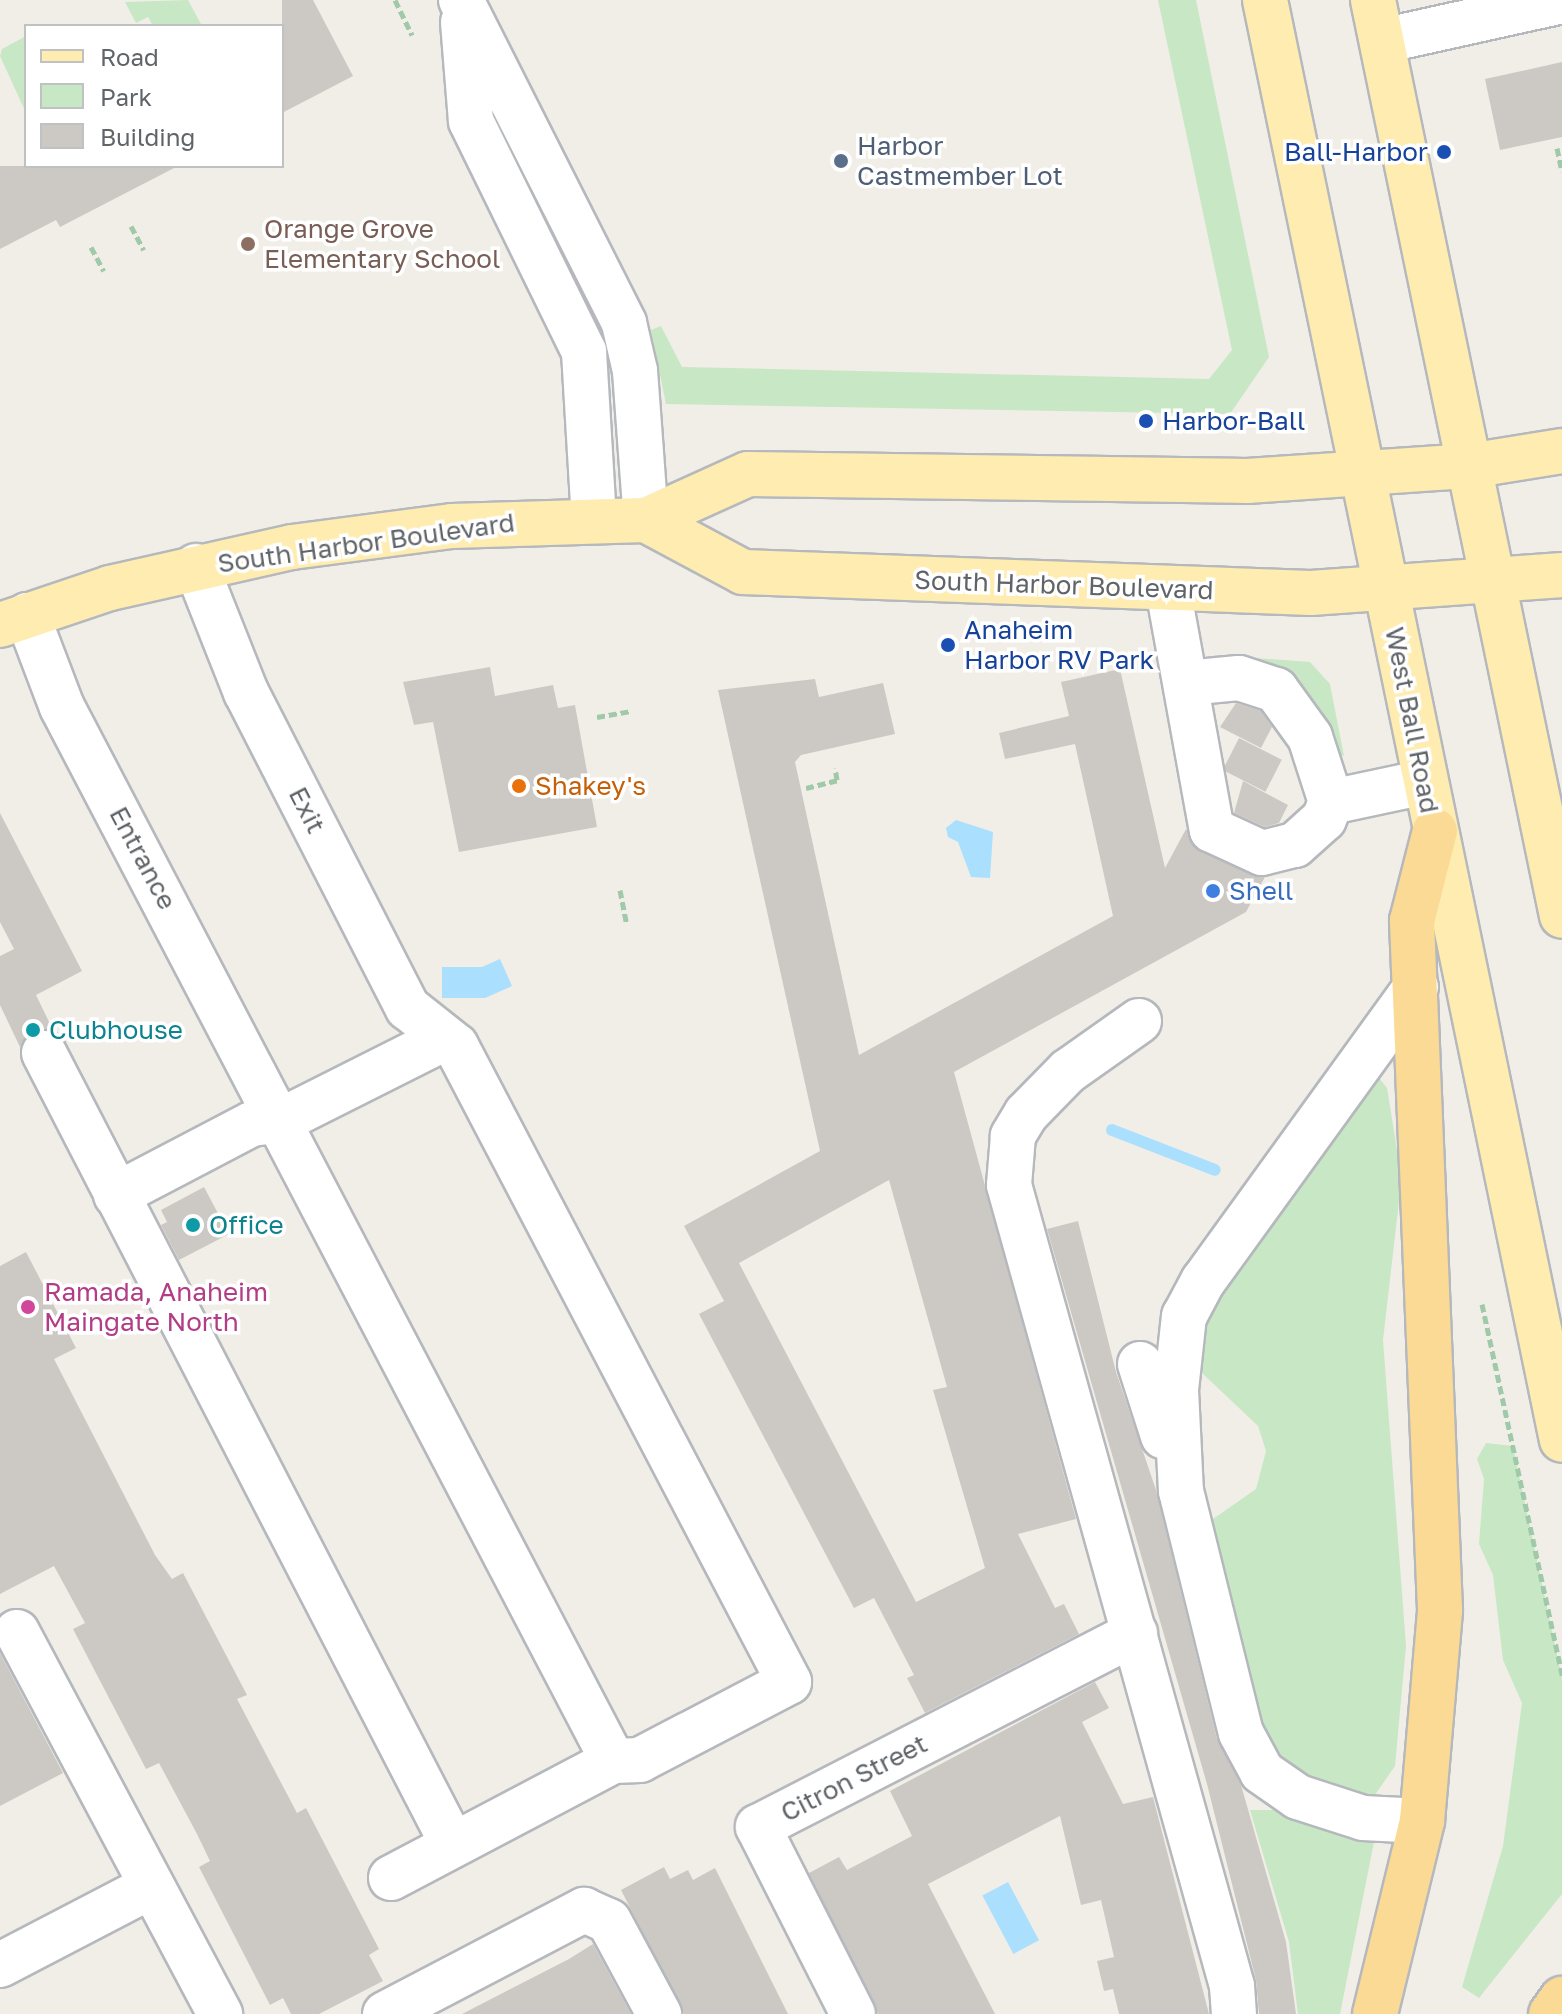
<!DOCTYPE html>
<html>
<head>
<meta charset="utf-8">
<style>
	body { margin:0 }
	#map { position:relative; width:1562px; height:2014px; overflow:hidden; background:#f1eee8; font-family:"Golos Text",sans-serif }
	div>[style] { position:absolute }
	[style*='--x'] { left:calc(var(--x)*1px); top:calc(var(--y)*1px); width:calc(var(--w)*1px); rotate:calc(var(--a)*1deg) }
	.green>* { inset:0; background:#c8e7c5 }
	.water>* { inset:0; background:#abdffe; transform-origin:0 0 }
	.stream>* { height:12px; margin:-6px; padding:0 6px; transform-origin:6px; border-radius:6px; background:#abdffe }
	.building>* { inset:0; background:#ccc9c5; transform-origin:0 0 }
	.path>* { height:5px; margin-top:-2.5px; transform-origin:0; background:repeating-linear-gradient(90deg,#9fc9a8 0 8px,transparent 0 12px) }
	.roads { filter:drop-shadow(2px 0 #b5b8bc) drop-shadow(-2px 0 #b5b8bc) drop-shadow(0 2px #b5b8bc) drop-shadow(0 -2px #b5b8bc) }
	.minor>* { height:44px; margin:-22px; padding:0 22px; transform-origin:22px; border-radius:22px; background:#fff }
	.major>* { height:44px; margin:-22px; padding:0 22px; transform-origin:22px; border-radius:22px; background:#feecb0 }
	.highway>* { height:44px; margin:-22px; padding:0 22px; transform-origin:22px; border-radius:22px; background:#fbda95 }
	.dots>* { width:22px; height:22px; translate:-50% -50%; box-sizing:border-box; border:4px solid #fff; border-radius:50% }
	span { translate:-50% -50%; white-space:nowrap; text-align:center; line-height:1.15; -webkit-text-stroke:7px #fff; paint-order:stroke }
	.service-label { font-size:26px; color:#4e5e75 }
	.left { translate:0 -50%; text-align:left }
	.transit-label { font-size:26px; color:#164399 }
	.right { translate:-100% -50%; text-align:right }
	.education-label { font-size:26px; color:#785e54 }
	.street-label { font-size:26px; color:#5f6468 }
	.food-label { font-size:26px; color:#c56008 }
	.shop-label { font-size:26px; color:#366cbe }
	.culture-label { font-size:26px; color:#0d838f }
	.hotel-label { font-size:26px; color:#b23c85 }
	.legend { position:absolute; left:24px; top:24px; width:260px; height:144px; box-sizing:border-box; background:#fff; border:2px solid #bfc1c3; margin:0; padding:10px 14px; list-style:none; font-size:24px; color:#5f6468 }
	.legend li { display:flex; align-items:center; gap:16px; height:40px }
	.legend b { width:40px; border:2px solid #bfc1c3 }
</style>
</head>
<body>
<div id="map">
	<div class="green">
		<div style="clip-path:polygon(188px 0,202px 26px,153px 26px,148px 17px,136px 23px,125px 2px)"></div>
		<div style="clip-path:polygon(1158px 0,1196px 0,1269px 357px,1230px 414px,666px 404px,651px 330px,661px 326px,682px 367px,1209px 379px,1232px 350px)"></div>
		<div style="clip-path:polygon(26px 36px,26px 113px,0 56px,2px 49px)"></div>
		<div style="clip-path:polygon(1213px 655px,1310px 662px,1330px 684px,1344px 756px,1331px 751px,1324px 716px)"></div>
		<div style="clip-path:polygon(1369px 1079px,1380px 1079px,1387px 1088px,1397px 1150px,1400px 1193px,1383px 1340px,1406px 1646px,1395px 1766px,1372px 1799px,1292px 1776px,1260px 1738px,1207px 1533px,1213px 1519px,1256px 1489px,1266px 1451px,1258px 1426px,1202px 1373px,1196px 1355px,1205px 1309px)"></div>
		<div style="clip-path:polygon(1486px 1443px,1513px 1446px,1562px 1678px,1562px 1894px,1479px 1998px,1462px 1987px,1503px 1846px,1522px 1703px,1503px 1660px,1493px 1575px,1479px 1544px,1484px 1479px,1477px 1459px)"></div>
		<div style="clip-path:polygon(1250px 1810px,1281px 1810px,1375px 1837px,1340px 2014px,1298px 2014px,1289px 1942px)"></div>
	</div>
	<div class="water">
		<div style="clip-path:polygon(956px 820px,993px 832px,990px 878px,971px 877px,958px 842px,948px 837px,946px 828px)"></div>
		<div style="clip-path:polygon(500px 959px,512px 986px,485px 998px,442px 998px,442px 967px,482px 967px)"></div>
		<div style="left:1008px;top:1882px;width:66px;height:29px;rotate:62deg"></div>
	</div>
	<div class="stream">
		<div style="--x:1112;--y:1130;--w:110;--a:21.2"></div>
	</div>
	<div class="building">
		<div style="clip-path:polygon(282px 0,313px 0,353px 76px,282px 113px)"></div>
		<div style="clip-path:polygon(1562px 62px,1562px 137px,1500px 150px,1485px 79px)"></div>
		<div style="clip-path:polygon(0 166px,178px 166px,60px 227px,56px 220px,0 249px)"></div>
		<div style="clip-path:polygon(490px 667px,495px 696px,553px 685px,558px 708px,575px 705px,597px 827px,459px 852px,433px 722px,414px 725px,403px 682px)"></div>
		<div style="clip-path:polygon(evenodd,1120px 669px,1165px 868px,1186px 829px,1201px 852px,1265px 877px,1246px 912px,954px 1072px,1076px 1519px,1018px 1534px,1055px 1608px,1064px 1604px,1079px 1634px,925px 1713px,907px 1678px,914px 1675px,874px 1598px,854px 1608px,699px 1314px,724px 1301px,684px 1226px,820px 1151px,718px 690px,815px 679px,819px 697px,883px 683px,895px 734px,801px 755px,795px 762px,859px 1055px,1113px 916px,1075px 744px,1005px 759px,999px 733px,1069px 716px,1061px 682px,1120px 669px,889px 1180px,947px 1387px,933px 1390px,985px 1568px,916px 1602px,739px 1263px,889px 1180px)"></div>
		<div style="clip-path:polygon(1236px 703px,1261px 711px,1272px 727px,1261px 748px,1220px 727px)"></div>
		<div style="left:1239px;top:738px;width:48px;height:36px;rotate:27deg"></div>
		<div style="clip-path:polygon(1243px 781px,1288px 805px,1279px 823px,1265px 827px,1234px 813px)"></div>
		<div style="clip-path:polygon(0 813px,82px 971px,36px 995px,53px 1030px,33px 1031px,20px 1047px,0 1005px,0 956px,14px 949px,0 922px)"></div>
		<div style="clip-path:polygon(204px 1187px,229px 1234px,179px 1260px,161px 1225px,167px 1222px,161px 1210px)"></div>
		<div style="clip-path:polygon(1078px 1221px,1116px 1372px,1156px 1490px,1217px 1739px,1241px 1785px,1286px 1942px,1296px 2014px,1259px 2014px,1256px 1980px,1207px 1784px,1047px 1229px)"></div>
		<div style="clip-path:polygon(26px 1252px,76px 1348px,54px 1359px,155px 1555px,172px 1579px,183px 1573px,247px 1695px,237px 1699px,297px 1813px,306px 1808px,379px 1949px,369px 1955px,383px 1981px,319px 2014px,291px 2014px,283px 1998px,270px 2005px,199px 1867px,210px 1861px,197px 1834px,159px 1763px,146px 1769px,73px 1629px,85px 1623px,54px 1566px,0 1594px,0 1266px)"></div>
		<div style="clip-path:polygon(0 1653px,63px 1773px,0 1806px)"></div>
		<div style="clip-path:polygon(1095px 1682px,1109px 1708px,1082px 1722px,1123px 1804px,1153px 1797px,1209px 2014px,1119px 2014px,1113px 1989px,1104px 1991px,1097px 1961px,1114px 1957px,1101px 1900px,1081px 1905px,1060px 1816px,928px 1884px,995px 2014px,878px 2014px,809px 1873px,839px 1857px,847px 1870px,912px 1836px,890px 1791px)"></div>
		<div style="clip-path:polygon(664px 1867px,670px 1879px,688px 1870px,693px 1880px,715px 1868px,788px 2014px,684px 2014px,621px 1890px)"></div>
		<div style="clip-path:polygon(593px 1944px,631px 2014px,462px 2014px,569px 1959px)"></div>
	</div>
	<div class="path">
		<div style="--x:395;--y:0;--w:39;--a:64"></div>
		<div style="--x:1557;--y:148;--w:24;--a:78"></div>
		<div style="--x:131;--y:226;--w:27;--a:62"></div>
		<div style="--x:91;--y:247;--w:27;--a:62"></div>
		<div style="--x:597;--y:717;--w:34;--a:-10"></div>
		<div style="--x:806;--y:788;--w:32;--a:-14"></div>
		<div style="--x:837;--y:780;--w:12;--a:-99"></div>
		<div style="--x:620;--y:890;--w:36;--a:79"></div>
		<div style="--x:1482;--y:1304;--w:380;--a:77.8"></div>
	</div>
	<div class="roads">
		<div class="minor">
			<div style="--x:461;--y:0;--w:362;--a:63.2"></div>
			<div style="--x:624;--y:323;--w:49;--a:77.1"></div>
			<div style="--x:635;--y:371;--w:149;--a:85.8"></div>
			<div style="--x:463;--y:22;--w:99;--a:85.4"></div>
			<div style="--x:471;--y:121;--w:257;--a:63.9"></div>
			<div style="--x:584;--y:352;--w:167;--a:86.6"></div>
			<div style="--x:1382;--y:41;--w:184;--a:-12.5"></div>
			<div style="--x:196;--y:566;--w:136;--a:68.4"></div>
			<div style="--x:246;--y:692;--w:355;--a:62.9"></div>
			<div style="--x:408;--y:1008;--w:61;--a:38.4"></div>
			<div style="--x:456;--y:1046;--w:718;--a:62.36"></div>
			<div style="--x:789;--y:1682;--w:168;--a:152.4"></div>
			<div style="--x:640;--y:1760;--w:27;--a:178"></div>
			<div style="--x:613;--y:1761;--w:251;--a:152.2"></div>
			<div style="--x:1168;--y:589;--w:245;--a:79.7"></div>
			<div style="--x:1212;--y:830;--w:55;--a:24.7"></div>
			<div style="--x:1262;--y:853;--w:34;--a:-14"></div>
			<div style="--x:1295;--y:845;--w:39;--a:-42"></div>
			<div style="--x:1324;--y:819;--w:18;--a:-68"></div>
			<div style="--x:1331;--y:802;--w:96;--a:-12"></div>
			<div style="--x:27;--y:615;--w:98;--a:69.2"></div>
			<div style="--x:62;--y:707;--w:1189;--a:62.4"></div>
			<div style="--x:1186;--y:683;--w:53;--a:-5.4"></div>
			<div style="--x:1239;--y:678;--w:39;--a:18"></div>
			<div style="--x:1276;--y:690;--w:58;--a:54.1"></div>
			<div style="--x:1310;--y:737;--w:68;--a:72.1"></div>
			<div style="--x:1416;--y:987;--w:363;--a:125.9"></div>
			<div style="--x:1203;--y:1281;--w:40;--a:118"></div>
			<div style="--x:1184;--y:1316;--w:74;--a:96.2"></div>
			<div style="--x:1176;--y:1390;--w:101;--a:87.2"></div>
			<div style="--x:1181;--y:1491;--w:249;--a:76.1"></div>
			<div style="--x:1241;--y:1733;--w:44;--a:61.7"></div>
			<div style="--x:1262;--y:1772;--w:44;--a:34.8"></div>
			<div style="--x:1298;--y:1797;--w:68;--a:17.9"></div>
			<div style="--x:1363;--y:1818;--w:59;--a:2.9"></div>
			<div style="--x:1139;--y:1021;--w:87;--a:144.8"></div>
			<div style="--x:1068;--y:1071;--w:60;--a:134.3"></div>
			<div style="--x:1026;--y:1114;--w:26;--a:121"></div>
			<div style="--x:1013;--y:1136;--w:49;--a:94.7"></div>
			<div style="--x:1009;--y:1185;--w:831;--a:74.44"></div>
			<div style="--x:1232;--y:1986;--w:28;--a:86"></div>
			<div style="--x:44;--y:1053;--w:891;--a:62.69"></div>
			<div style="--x:116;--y:1195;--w:153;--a:-27.6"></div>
			<div style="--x:252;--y:1124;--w:30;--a:-8"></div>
			<div style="--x:282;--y:1120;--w:182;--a:-26.7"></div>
			<div style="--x:1140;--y:1364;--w:76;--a:72.3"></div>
			<div style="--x:17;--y:1632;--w:433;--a:62"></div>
			<div style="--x:0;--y:1965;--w:171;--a:-27.5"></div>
			<div style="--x:385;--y:2014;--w:225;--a:-27.6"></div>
			<div style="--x:584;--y:1910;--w:27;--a:24"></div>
			<div style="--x:609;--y:1921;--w:106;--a:61.7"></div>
			<div style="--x:853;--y:2014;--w:210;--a:-116.9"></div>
			<div style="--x:758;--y:1827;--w:424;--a:-27.2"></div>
		</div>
		<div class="major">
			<div style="--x:1265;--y:0;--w:1470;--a:78.35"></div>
			<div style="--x:1373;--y:0;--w:935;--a:78.34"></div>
			<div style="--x:646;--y:520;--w:110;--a:28.2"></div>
			<div style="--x:743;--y:572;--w:568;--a:2.12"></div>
			<div style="--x:1311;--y:593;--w:252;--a:-4.1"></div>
			<div style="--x:0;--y:625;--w:116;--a:-18.6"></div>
			<div style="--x:110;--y:588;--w:187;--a:-12.7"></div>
			<div style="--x:292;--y:547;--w:161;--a:-7.5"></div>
			<div style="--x:452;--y:526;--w:194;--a:-1.8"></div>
			<div style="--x:646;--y:520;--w:112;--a:-24.3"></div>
			<div style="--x:748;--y:474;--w:499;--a:0.8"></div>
			<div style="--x:1247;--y:481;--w:223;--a:-3.9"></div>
			<div style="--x:1469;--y:466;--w:94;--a:-9.2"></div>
		</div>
		<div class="highway">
			<div style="--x:1375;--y:2014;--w:199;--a:-76.3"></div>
			<div style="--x:1422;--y:1821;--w:212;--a:-85.1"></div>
			<div style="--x:1440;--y:1610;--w:690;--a:-92.33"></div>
			<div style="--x:1412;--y:921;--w:93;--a:-75.7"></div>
			<div style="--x:1551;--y:2014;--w:19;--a:-54"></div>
		</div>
	</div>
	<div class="dots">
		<div style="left:1444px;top:152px;background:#1a4fb4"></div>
		<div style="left:841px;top:161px;background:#5c6f8a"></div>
		<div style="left:248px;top:244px;background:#8d6e63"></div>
		<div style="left:1146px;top:421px;background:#1a4fb4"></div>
		<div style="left:948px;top:645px;background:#1a4fb4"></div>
		<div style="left:519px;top:786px;background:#e8710a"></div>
		<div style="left:1213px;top:891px;background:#3f7fe0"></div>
		<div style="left:33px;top:1030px;background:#0f9aa8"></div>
		<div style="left:193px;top:1225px;background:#0f9aa8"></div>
		<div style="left:28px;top:1307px;background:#d1479c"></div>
	</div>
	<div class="service-label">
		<span class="left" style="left:857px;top:161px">Harbor<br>Castmember Lot</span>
	</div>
	<div class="transit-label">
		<span class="right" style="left:1428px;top:152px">Ball-Harbor</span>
		<span class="left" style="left:1162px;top:421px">Harbor-Ball</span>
		<span class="left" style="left:964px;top:645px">Anaheim<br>Harbor RV Park</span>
	</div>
	<div class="education-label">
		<span class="left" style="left:264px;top:244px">Orange Grove<br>Elementary School</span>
	</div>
	<div class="street-label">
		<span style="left:366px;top:543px;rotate:-8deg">South Harbor Boulevard</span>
		<span style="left:1064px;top:585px;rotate:2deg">South Harbor Boulevard</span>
		<span style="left:1412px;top:720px;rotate:79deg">West Ball Road</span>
		<span style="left:307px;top:810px;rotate:63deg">Exit</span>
		<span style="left:143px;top:858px;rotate:62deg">Entrance</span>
		<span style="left:854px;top:1778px;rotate:-27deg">Citron Street</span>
	</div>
	<div class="food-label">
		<span class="left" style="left:535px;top:786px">Shakey's</span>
	</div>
	<div class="shop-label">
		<span class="left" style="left:1229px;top:891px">Shell</span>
	</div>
	<div class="culture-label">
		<span class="left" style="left:49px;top:1030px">Clubhouse</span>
		<span class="left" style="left:209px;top:1225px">Office</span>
	</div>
	<div class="hotel-label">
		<span class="left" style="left:44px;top:1307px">Ramada, Anaheim<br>Maingate North</span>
	</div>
	<ul class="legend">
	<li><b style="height:10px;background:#feecb0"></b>Road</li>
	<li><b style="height:22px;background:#c8e7c5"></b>Park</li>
	<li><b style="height:22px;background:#ccc9c5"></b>Building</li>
	</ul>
</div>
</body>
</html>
